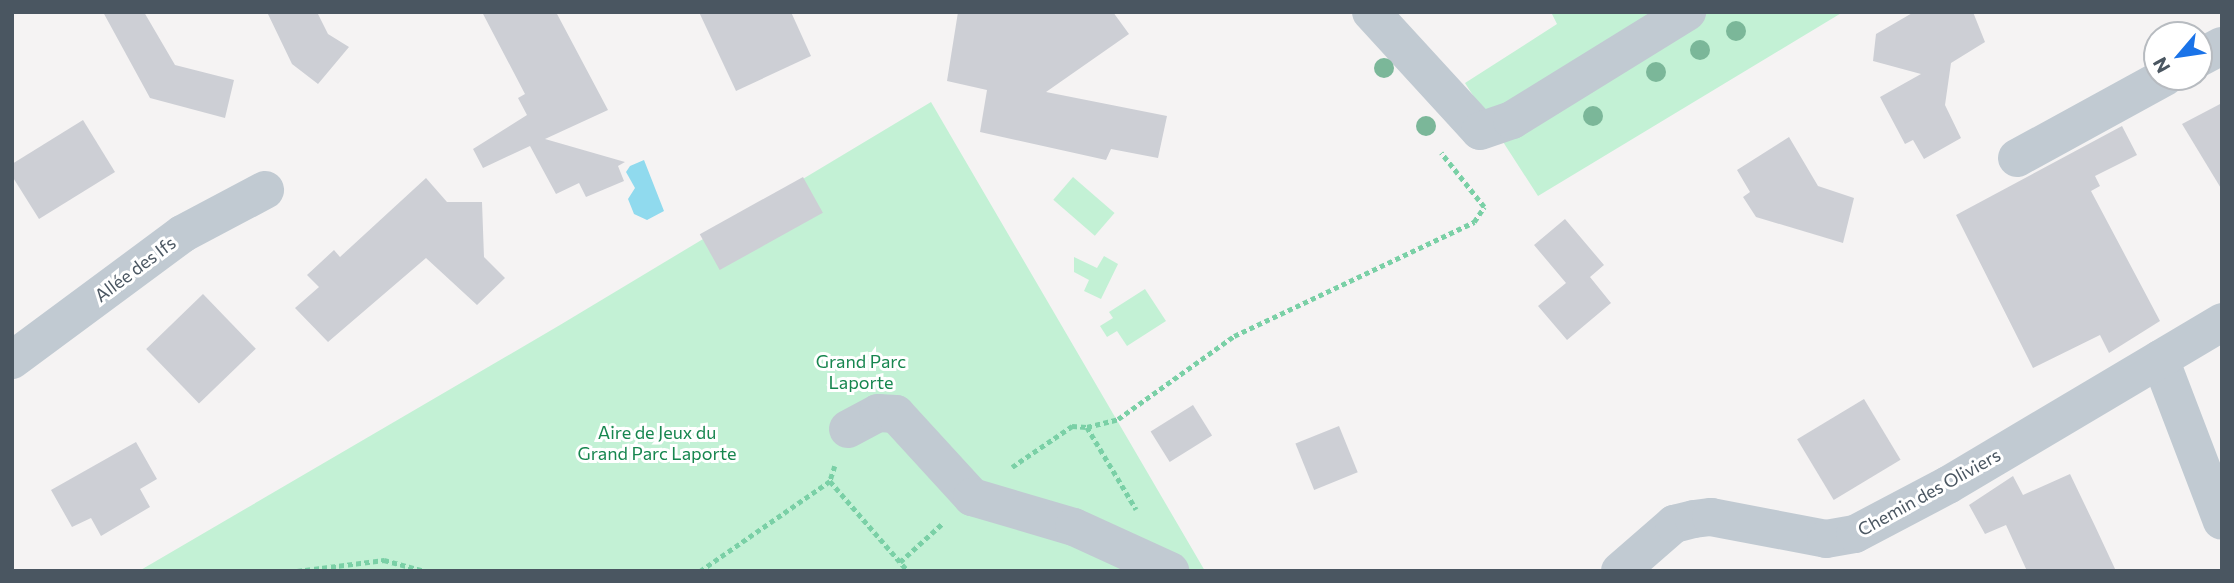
<!DOCTYPE html>
<html>
<head>
<meta charset="utf-8">
<style>
	body { margin:0 }
	#map { position:relative; width:2234px; height:583px; overflow:hidden; background:#f5f3f3; font-family:Commissioner,sans-serif }
	div>[style] { position:absolute }
	[style*='--x'] { left:calc(var(--x)*1px); top:calc(var(--y)*1px); width:calc(var(--w)*1px); rotate:calc(var(--a)*1deg) }
	.green>* { inset:0; background:#c3f1d5; transform-origin:0 0 }
	.water>* { inset:0; background:#90daee }
	.building>* { inset:0; background:#cdcfd5; transform-origin:0 0 }
	.path>* { height:4.5px; margin-top:-2.25px; transform-origin:0; background:repeating-linear-gradient(90deg,#7ad0a6 0 5px,transparent 0 8.5px) }
	.minor>* { height:38px; margin:-19px; padding:0 19px; transform-origin:19px; border-radius:19px; background:#c1cad2 }
	.trees>* { width:20px; height:20px; margin:-10px; border-radius:50%; background:#7bb799 }
	span { translate:-50% -50%; white-space:nowrap; text-align:center; line-height:1.15; -webkit-text-stroke:6px #fff; paint-order:stroke }
	.street-label { font-size:18px; color:#4a5661 }
	.park-label { font-size:18px; color:#17864f }
	.frame { position:absolute; inset:0; border:14px solid #4a5661; pointer-events:none }
	.north { position:absolute; left:2143px; top:21px; width:70px; height:70px; box-sizing:border-box; background:#fff; border:2px solid #b7bbc0; border-radius:50%; rotate:241deg; font-size:19px; font-weight:700; line-height:28px; text-align:center; color:#4a5661 }
	.north::after { content:''; display:block; margin:auto; width:24px; height:32px; background:#1a73e8; clip-path:polygon(50% 0,100% 100%,50% 72%,0 100%) }
</style>
</head>
<body>
<div id="map">
	<div class="green">
		<div style="clip-path:polygon(1551px 12px,1843px 12px,1538px 196px,1465px 83px,1557px 24px)"></div>
		<div style="clip-path:polygon(931px 102px,1205px 571px,139px 571px,560px 325px)"></div>
		<div style="left:1073px;top:177px;width:55px;height:30px;rotate:41deg"></div>
		<div style="clip-path:polygon(1104px 256px,1118px 264px,1101px 299px,1084px 291px,1089px 280px,1074px 272px,1074px 257px,1097px 268px)"></div>
		<div style="clip-path:polygon(1145px 289px,1166px 321px,1127px 346px,1117px 331px,1107px 337px,1100px 326px,1113px 318px,1109px 312px)"></div>
	</div>
	<div class="water">
		<div style="clip-path:polygon(644px 160px,664px 211px,647px 220px,634px 214px,628px 199px,635px 188px,626px 172px,630px 166px)"></div>
	</div>
	<div class="building">
		<div style="clip-path:polygon(103px 12px,144px 12px,175px 65px,234px 80px,225px 118px,150px 98px)"></div>
		<div style="clip-path:polygon(267px 12px,317px 12px,328px 34px,349px 47px,318px 84px,292px 64px)"></div>
		<div style="clip-path:polygon(482px 12px,556px 12px,608px 110px,545px 139px,625px 162px,618px 166px,624px 181px,586px 197px,579px 183px,556px 194px,530px 146px,483px 168px,473px 149px,527px 115px,518px 98px,525px 94px)"></div>
		<div style="clip-path:polygon(699px 12px,791px 12px,811px 56px,736px 91px)"></div>
		<div style="clip-path:polygon(958px 12px,1113px 12px,1129px 34px,1046px 92px,1167px 116px,1158px 158px,1111px 149px,1106px 160px,980px 132px,987px 90px,947px 81px)"></div>
		<div style="clip-path:polygon(1914px 12px,1973px 12px,1985px 42px,1951px 63px,1945px 105px,1961px 138px,1924px 159px,1913px 140px,1905px 144px,1880px 97px,1921px 74px,1873px 61px,1876px 34px)"></div>
		<div style="clip-path:polygon(2222px 103px,2222px 190px,2182px 124px)"></div>
		<div style="clip-path:polygon(83px 120px,115px 172px,39px 219px,12px 176px,12px 164px)"></div>
		<div style="clip-path:polygon(2122px 126px,2137px 155px,2095px 176px,2100px 186px,2091px 191px,2160px 321px,2109px 353px,2100px 335px,2033px 368px,1956px 215px)"></div>
		<div style="clip-path:polygon(1789px 137px,1818px 186px,1854px 198px,1843px 243px,1756px 217px,1743px 197px,1750px 192px,1737px 170px)"></div>
		<div style="left:803px;top:177px;width:41px;height:118px;rotate:61deg"></div>
		<div style="clip-path:polygon(426px 178px,447px 202px,482px 202px,484px 257px,505px 278px,477px 305px,426px 258px,328px 342px,295px 308px,319px 287px,307px 275px,334px 250px,340px 257px)"></div>
		<div style="clip-path:polygon(1565px 219px,1604px 265px,1590px 277px,1611px 303px,1567px 340px,1538px 306px,1566px 283px,1534px 245px)"></div>
		<div style="left:203px;top:294px;width:76px;height:79px;rotate:46deg"></div>
		<div style="left:1864px;top:399px;width:71px;height:78px;rotate:59deg"></div>
		<div style="left:1193px;top:405px;width:36px;height:50px;rotate:58deg"></div>
		<div style="left:1339px;top:426px;width:50px;height:47px;rotate:68deg"></div>
		<div style="clip-path:polygon(136px 442px,157px 479px,140px 489px,150px 507px,101px 536px,91px 518px,72px 527px,51px 490px)"></div>
		<div style="clip-path:polygon(2070px 474px,2095px 526px,2116px 571px,2027px 571px,2006px 525px,1985px 534px,1969px 505px,2013px 476px,2023px 495px)"></div>
	</div>
	<div class="path">
		<div style="--x:1087;--y:427;--w:32;--a:-14"></div>
		<div style="--x:1118;--y:419;--w:143;--a:-35.6"></div>
		<div style="--x:1234;--y:336;--w:266;--a:-25.4"></div>
		<div style="--x:1474;--y:222;--w:18;--a:-56"></div>
		<div style="--x:1484;--y:207;--w:69;--a:-128.5"></div>
		<div style="--x:835;--y:466;--w:16;--a:108"></div>
		<div style="--x:830;--y:481;--w:119;--a:49.1"></div>
		<div style="--x:1012;--y:467;--w:73;--a:-34.3"></div>
		<div style="--x:1072;--y:426;--w:15;--a:4"></div>
		<div style="--x:1087;--y:427;--w:96;--a:59.1"></div>
		<div style="--x:900;--y:562;--w:58;--a:-42.2"></div>
		<div style="--x:297;--y:571;--w:88;--a:-7.2"></div>
		<div style="--x:384;--y:560;--w:42;--a:15"></div>
		<div style="--x:700;--y:571;--w:158;--a:-34.7"></div>
	</div>
	<div class="minor">
		<div style="--x:1371;--y:12;--w:161;--a:47.5"></div>
		<div style="--x:1480;--y:131;--w:34;--a:-19"></div>
		<div style="--x:1512;--y:120;--w:206;--a:-31.7"></div>
		<div style="--x:2199;--y:58;--w:26;--a:-28"></div>
		<div style="--x:2017;--y:158;--w:169;--a:-28.7"></div>
		<div style="--x:2160;--y:359;--w:173;--a:69.1"></div>
		<div style="--x:12;--y:360;--w:212;--a:-36.5"></div>
		<div style="--x:182;--y:234;--w:94;--a:-27.9"></div>
		<div style="--x:848;--y:429;--w:34;--a:-28"></div>
		<div style="--x:878;--y:413;--w:18;--a:3"></div>
		<div style="--x:896;--y:414;--w:113;--a:47.5"></div>
		<div style="--x:972;--y:497;--w:106;--a:16.4"></div>
		<div style="--x:1074;--y:527;--w:106;--a:24.6"></div>
		<div style="--x:1620;--y:571;--w:72;--a:-41"></div>
		<div style="--x:1674;--y:524;--w:21;--a:-14"></div>
		<div style="--x:1694;--y:519;--w:17;--a:-7"></div>
		<div style="--x:1711;--y:517;--w:117;--a:10.8"></div>
		<div style="--x:1826;--y:539;--w:29;--a:-10"></div>
		<div style="--x:1855;--y:534;--w:105;--a:-27.8"></div>
		<div style="--x:1948;--y:485;--w:319;--a:-30.7"></div>
	</div>
	<div class="trees">
		<div style="left:1736px;top:31px"></div>
		<div style="left:1700px;top:50px"></div>
		<div style="left:1384px;top:68px"></div>
		<div style="left:1656px;top:72px"></div>
		<div style="left:1593px;top:116px"></div>
		<div style="left:1426px;top:126px"></div>
	</div>
	<div class="street-label">
		<span style="left:135px;top:269px;rotate:-37deg">Allée des Ifs</span>
		<span style="left:1929px;top:492px;rotate:-29deg">Chemin des Oliviers</span>
	</div>
	<div class="park-label">
		<span style="left:861px;top:372px">Grand Parc<br>Laporte</span>
		<span style="left:657px;top:443px">Aire de Jeux du<br>Grand Parc Laporte</span>
	</div>
	<div class="frame"></div>
	<div class="north">N</div>
</div>
</body>
</html>
